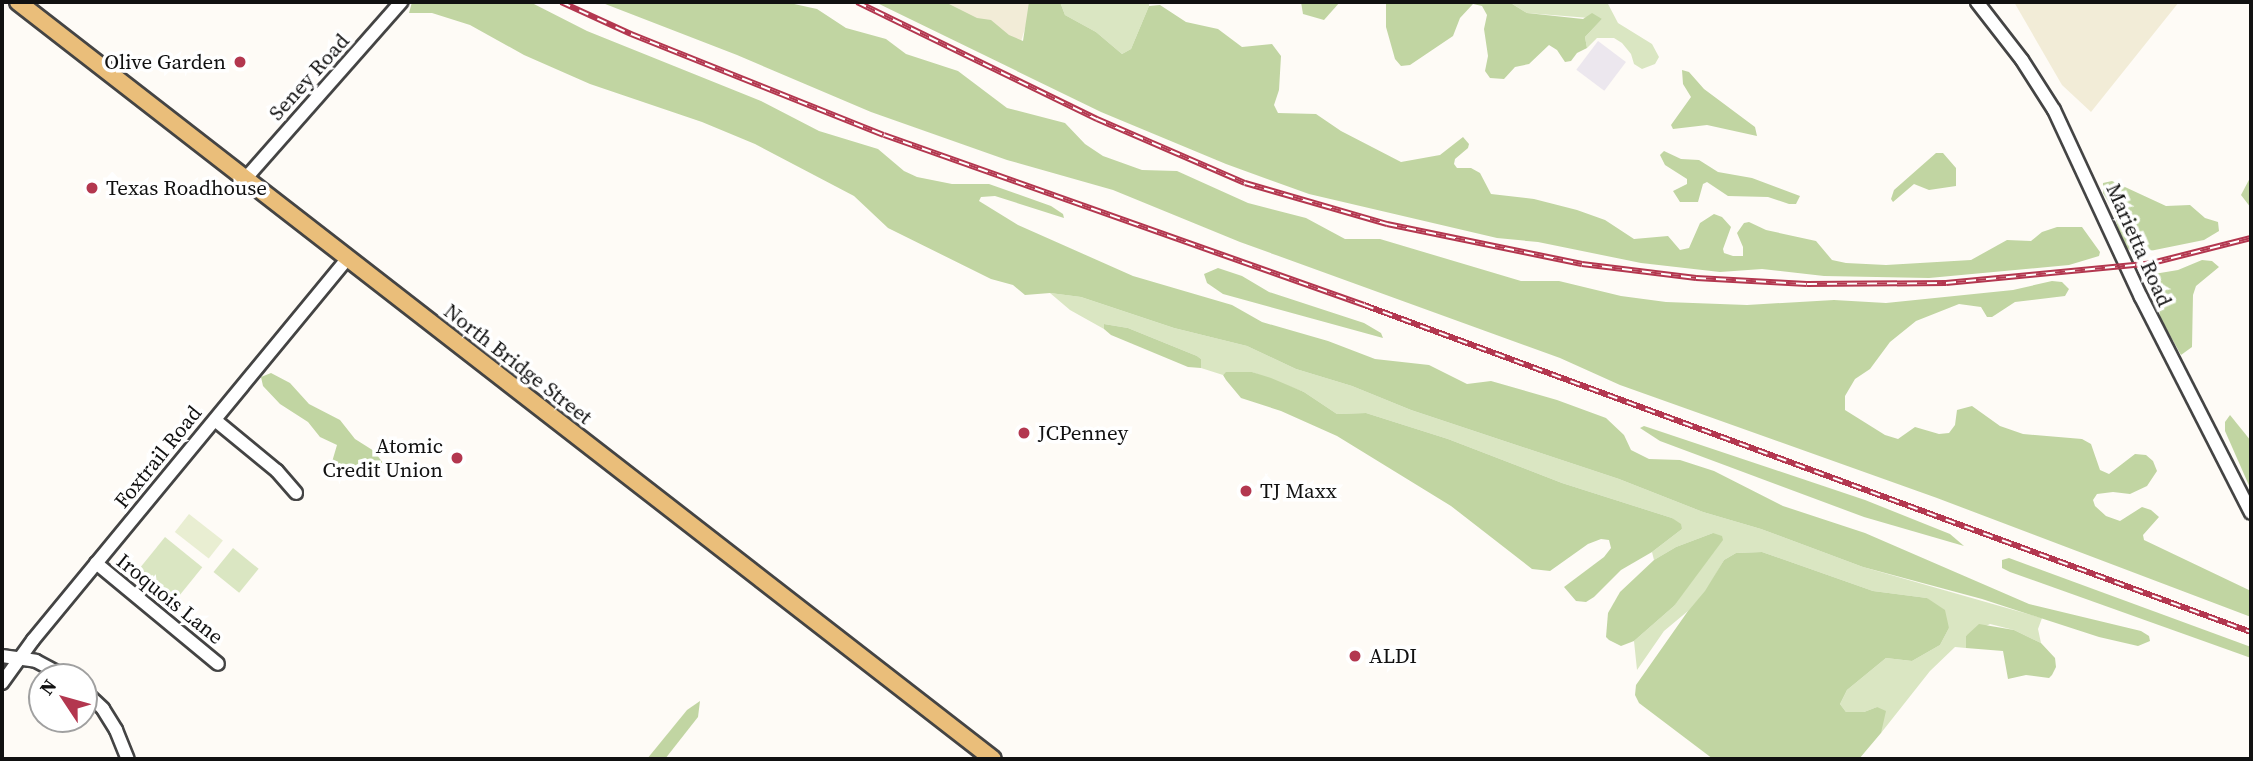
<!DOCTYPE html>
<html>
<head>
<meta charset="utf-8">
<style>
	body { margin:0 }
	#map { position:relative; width:2253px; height:761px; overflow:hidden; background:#fefbf6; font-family:"Source Serif 4",serif }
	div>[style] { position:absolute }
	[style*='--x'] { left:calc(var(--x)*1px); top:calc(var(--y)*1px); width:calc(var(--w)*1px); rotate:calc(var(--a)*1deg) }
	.industrial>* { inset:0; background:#ece7ee; transform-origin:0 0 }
	.farmland>* { inset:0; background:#f2ecd7 }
	.green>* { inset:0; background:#dae6c2; transform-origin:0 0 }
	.forest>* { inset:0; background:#c1d5a2 }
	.pitch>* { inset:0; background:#e9eed2; transform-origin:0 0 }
	.roads { filter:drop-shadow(2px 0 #444) drop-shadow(-2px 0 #444) drop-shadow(0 2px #444) drop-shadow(0 -2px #444) }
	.minor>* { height:12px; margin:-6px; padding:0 6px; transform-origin:6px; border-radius:6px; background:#fff }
	.major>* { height:16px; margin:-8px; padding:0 8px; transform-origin:8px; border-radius:8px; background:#eabe7a }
	.rail>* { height:6px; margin-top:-3px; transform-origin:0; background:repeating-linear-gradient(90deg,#fff 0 10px,#b3374f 0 20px); box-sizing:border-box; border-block:2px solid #b3374f }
	.dots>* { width:19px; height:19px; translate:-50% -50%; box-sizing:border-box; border:4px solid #fff; border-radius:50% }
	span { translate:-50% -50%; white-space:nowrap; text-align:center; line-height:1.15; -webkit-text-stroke:7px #fff; paint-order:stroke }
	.poi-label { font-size:21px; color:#111 }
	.right { translate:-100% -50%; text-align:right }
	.left { translate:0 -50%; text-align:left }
	.street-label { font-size:21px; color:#111 }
	.frame { position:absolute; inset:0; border:4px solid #111; pointer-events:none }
	.north { position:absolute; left:28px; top:663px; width:70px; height:70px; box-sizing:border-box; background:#fff; border:2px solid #a0a0a0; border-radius:50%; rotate:306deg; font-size:19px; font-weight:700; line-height:28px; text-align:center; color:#111 }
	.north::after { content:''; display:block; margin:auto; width:24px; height:32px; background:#b3374f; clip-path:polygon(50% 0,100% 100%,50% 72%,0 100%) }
</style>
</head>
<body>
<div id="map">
	<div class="industrial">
		<div style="left:1598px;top:41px;width:35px;height:36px;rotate:37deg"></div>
	</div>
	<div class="farmland">
		<div style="clip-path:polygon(928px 2px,1033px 2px,1019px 48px)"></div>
		<div style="clip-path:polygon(2014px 2px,2179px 2px,2091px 112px,2062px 85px)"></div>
	</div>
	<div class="green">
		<div style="clip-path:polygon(1060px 2px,1149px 2px,1149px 6px,1131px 49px,1122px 54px,1096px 32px,1065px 15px)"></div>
		<div style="clip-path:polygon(1509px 2px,1607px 2px,1618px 23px,1652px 44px,1659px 57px,1655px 64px,1642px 69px,1634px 64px,1631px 54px,1622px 43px,1614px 38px,1597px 38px,1587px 48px,1585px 37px,1602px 19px,1527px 13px)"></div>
		<div style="clip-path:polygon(1050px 293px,1081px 297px,1174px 328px,1247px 346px,1296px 369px,1352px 386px,1411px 410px,1619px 479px,1703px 512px,1761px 529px,1863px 567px,2042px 618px,2038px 629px,2041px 643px,2014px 630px,1990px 624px,1966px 636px,1966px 648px,1955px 647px,1930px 671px,1881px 733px,1877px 707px,1864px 712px,1846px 712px,1840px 704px,1847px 690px,1886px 658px,1912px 661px,1940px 645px,1949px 628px,1927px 598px,1873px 591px,1762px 552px,1736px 553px,1724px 560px,1706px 591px,1688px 611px,1664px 631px,1637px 670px,1634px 641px,1674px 606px,1713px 533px,1676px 547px,1654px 560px,1652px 552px,1682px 529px,1672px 518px,1562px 483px,1448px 439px,1366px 413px,1337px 414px,1304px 392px,1252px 372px,1227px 372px,1223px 375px,1201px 368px,1201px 359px,1197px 356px,1128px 328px,1104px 324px,1104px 329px,1070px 310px)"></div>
		<div style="left:165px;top:537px;width:48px;height:45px;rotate:39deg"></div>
		<div style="left:233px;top:548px;width:33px;height:31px;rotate:39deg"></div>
	</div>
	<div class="forest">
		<div style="clip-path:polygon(412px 2px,530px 2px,587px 31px,761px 101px,819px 131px,878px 149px,904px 171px,917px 177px,952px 184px,989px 184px,1051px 206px,1063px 214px,1064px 218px,995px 196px,981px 197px,979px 201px,1018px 225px,1133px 276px,1232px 305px,1262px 322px,1328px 341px,1375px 359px,1429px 365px,1467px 384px,1491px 381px,1557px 400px,1606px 418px,1624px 435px,1631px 450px,1649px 459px,1680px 460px,1714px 471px,1783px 506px,1865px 533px,2029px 604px,2141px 631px,2149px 636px,2150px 641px,2138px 646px,2099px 637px,1982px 599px,1863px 567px,1761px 529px,1703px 512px,1619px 479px,1411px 410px,1352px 386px,1296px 369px,1247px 346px,1174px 328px,1081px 297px,1050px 293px,1025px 295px,1013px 285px,991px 279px,888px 228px,854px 196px,755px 144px,702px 122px,590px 84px,524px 55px,470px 25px,432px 13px,409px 13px)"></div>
		<div style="clip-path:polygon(600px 2px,785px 2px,817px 9px,846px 28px,886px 39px,906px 54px,958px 71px,1007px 108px,1065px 123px,1085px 144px,1103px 156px,1142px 170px,1177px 171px,1248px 203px,1306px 218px,1345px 239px,1380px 239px,1521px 281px,1559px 281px,1621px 296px,1666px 302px,1747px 305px,1834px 300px,1886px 303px,2013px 290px,2052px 281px,2062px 282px,2069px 289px,2065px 296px,2015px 302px,1992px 317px,1987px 317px,1981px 307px,1959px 304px,1916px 321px,1890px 342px,1870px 369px,1855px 379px,1845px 396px,1845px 410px,1885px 435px,1898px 439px,1915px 427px,1939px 434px,1949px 433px,1955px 425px,1957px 410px,1972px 406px,2000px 426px,2023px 434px,2082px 439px,2091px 444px,2100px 470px,2109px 474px,2135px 454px,2146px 455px,2153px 461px,2157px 471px,2147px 486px,2130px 494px,2113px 492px,2097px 494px,2093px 500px,2095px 506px,2106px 516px,2120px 521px,2142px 507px,2151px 510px,2159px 517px,2143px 535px,2144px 540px,2251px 591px,2251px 617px,1937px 498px,1620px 385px,1560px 358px,1240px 242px,1113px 190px,1007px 160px,871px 112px,737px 55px)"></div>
		<div style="clip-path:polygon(875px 2px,945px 2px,977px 18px,991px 20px,1009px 35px,1023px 41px,1029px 2px,1060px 2px,1065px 15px,1096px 32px,1122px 54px,1131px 49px,1149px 6px,1160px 5px,1186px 22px,1218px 29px,1242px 47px,1272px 44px,1281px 56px,1279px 90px,1274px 105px,1278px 113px,1316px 114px,1341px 131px,1401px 162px,1440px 155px,1463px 137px,1469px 144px,1468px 148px,1455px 159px,1454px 164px,1457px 168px,1471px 168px,1480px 173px,1491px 194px,1534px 199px,1577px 210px,1605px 220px,1634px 239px,1668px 236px,1680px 250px,1689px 248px,1700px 223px,1714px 214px,1722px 217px,1731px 227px,1723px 249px,1724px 253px,1733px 256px,1743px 256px,1743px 247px,1737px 233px,1744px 223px,1749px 222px,1766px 230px,1816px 241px,1832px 260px,1846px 263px,1886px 265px,1971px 260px,2007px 240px,2031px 241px,2042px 232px,2057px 227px,2082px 227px,2100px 252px,2099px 256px,2069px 265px,1929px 278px,1824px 276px,1762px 269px,1720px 272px,1641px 263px,1538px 242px,1497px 238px,1309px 194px,1226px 164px,1101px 112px)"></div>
		<div style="clip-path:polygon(1301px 2px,1340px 2px,1324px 20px,1303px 14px)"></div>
		<div style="clip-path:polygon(1386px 2px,1509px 2px,1527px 13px,1583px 19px,1592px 13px,1602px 19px,1585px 37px,1587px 48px,1577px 53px,1571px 61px,1565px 62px,1557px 50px,1549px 45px,1529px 64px,1515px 67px,1504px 79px,1490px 78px,1485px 71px,1488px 56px,1484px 29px,1487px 15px,1482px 6px,1473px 4px,1460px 18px,1453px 36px,1410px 65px,1401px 66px,1395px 59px,1386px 27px)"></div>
		<div style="clip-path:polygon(1682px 70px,1689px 72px,1704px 89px,1755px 127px,1757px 136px,1707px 125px,1673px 129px,1671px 125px,1691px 97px,1683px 84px)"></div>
		<div style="clip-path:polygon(1664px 151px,1681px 159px,1699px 160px,1718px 172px,1752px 178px,1800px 196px,1796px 204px,1789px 204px,1768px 197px,1728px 196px,1707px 182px,1703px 184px,1698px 202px,1680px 202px,1673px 191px,1687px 184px,1687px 179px,1665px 165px,1660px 155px)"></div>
		<div style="clip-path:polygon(1936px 153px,1943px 153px,1956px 168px,1956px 186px,1929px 190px,1914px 184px,1893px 202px,1891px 199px,1894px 190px)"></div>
		<div style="clip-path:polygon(2251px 176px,2251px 208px,2241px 195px)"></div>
		<div style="clip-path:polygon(2112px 181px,2166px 206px,2190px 205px,2205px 218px,2218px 222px,2219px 231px,2204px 240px,2135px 254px,2127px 248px,2120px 236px,2113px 209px,2103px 193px,2103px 183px)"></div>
		<div style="clip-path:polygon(2202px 260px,2212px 261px,2219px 267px,2196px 286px,2193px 295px,2192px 347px,2181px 355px,2160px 317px,2159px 307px,2164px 293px,2152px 288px,2148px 275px,2178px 270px)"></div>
		<div style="clip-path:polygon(1218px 268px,1242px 276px,1269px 292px,1364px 323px,1381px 333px,1383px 338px,1223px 294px,1207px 283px,1204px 274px)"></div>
		<div style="clip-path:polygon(1104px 324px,1128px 328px,1197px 356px,1201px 359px,1201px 368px,1188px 367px,1111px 335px,1104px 329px)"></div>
		<div style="clip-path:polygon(1226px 372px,1252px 372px,1271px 378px,1304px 392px,1337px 414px,1366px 413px,1448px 439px,1562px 483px,1672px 518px,1681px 524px,1682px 529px,1652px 552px,1621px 570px,1594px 597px,1586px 602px,1576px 601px,1564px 587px,1604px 557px,1611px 548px,1609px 540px,1601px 539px,1588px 544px,1550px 571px,1532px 569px,1451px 506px,1337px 436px,1281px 411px,1241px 398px,1226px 380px,1223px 375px)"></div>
		<div style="clip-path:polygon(271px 373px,290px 383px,309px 404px,340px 420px,355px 439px,374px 451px,383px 463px,381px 474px,371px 478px,353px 464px,345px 468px,334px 468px,332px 462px,337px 445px,320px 437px,308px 422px,280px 404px,263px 386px,261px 377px)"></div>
		<div style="clip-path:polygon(2230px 415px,2251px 441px,2251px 490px,2225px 431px,2225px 422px)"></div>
		<div style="clip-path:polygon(1644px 426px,1865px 500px,1950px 534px,1964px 546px,1864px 517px,1660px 441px,1640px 428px)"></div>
		<div style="clip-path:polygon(1713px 533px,1722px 536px,1723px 540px,1674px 606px,1634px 641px,1621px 646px,1609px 640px,1606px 637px,1608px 613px,1620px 592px,1654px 560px,1676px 547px)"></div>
		<div style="clip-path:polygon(1762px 552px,1873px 591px,1927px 598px,1945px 610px,1949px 628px,1940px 645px,1912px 661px,1886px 658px,1847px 690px,1840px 704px,1846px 712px,1864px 712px,1877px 707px,1886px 711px,1881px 733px,1859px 759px,1713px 759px,1639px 703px,1635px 695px,1636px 685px,1688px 611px,1705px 591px,1724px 560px,1736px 553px)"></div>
		<div style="clip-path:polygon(2009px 558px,2251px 647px,2251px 658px,2010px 572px,2002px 568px,2002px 560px)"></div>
		<div style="clip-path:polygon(1979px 624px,2014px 630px,2041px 643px,2055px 658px,2056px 667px,2052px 675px,2049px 678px,2026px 675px,2008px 679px,2003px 651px,1966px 648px,1966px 636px)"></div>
		<div style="clip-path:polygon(700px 701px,698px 717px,665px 759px,647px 759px,687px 710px)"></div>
	</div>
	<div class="pitch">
		<div style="left:189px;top:514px;width:43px;height:23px;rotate:38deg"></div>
	</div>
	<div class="roads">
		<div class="minor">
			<div style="--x:1977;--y:2;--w:73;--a:52.2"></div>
			<div style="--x:2022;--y:60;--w:59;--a:57.4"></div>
			<div style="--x:2054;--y:110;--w:206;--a:65.1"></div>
			<div style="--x:2141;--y:297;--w:242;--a:63"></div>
			<div style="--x:246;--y:178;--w:235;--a:-48.6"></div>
			<div style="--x:215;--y:420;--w:80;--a:39.4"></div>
			<div style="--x:277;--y:471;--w:29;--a:49"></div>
			<div style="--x:96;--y:563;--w:158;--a:39.6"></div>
			<div style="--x:2;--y:656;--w:34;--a:8"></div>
			<div style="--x:36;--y:661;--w:34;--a:28"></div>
			<div style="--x:2;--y:683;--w:53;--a:-54.2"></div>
			<div style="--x:33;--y:640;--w:495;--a:-50.5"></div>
			<div style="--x:84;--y:691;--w:26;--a:43"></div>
			<div style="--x:103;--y:709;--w:25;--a:58"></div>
			<div style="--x:116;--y:730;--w:31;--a:68"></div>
		</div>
		<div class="major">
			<div style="--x:18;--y:2;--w:1234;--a:37.83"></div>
		</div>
	</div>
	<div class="rail">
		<div style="--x:561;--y:2;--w:77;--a:24.6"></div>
		<div style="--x:631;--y:34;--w:272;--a:21.8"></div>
		<div style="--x:884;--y:135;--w:509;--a:19.5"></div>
		<div style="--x:1364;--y:305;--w:945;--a:20.24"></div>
		<div style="--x:857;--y:2;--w:267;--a:26"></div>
		<div style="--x:1097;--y:119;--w:161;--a:23.4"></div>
		<div style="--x:1245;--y:183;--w:148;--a:16.1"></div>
		<div style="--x:1387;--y:224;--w:199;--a:11.6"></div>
		<div style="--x:1582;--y:264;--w:115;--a:7"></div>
		<div style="--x:1696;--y:278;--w:111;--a:3.1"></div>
		<div style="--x:1807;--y:284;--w:139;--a:-0.4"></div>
		<div style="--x:1946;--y:283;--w:207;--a:-5.5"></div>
		<div style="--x:2152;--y:263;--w:102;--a:-14.2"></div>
	</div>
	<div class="dots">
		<div style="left:240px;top:62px;background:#b3374f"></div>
		<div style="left:92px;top:188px;background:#b3374f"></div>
		<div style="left:1024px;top:433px;background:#b3374f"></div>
		<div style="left:457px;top:458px;background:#b3374f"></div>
		<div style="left:1246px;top:491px;background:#b3374f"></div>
		<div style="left:1355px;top:656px;background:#b3374f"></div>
	</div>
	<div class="poi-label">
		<span class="right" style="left:226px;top:62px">Olive Garden</span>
		<span class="left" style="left:106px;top:188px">Texas Roadhouse</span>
		<span class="left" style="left:1038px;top:433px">JCPenney</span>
		<span class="right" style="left:443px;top:458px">Atomic<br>Credit Union</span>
		<span class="left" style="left:1260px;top:491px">TJ Maxx</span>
		<span class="left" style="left:1369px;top:656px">ALDI</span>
	</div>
	<div class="street-label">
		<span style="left:309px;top:77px;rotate:-48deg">Seney Road</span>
		<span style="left:2139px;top:245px;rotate:66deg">Marietta Road</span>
		<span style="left:518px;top:364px;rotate:38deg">North Bridge Street</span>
		<span style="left:158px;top:457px;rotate:-51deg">Foxtrail Road</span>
		<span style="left:170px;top:599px;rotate:39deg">Iroquois Lane</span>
	</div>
	<div class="frame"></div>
	<div class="north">N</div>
</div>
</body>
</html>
